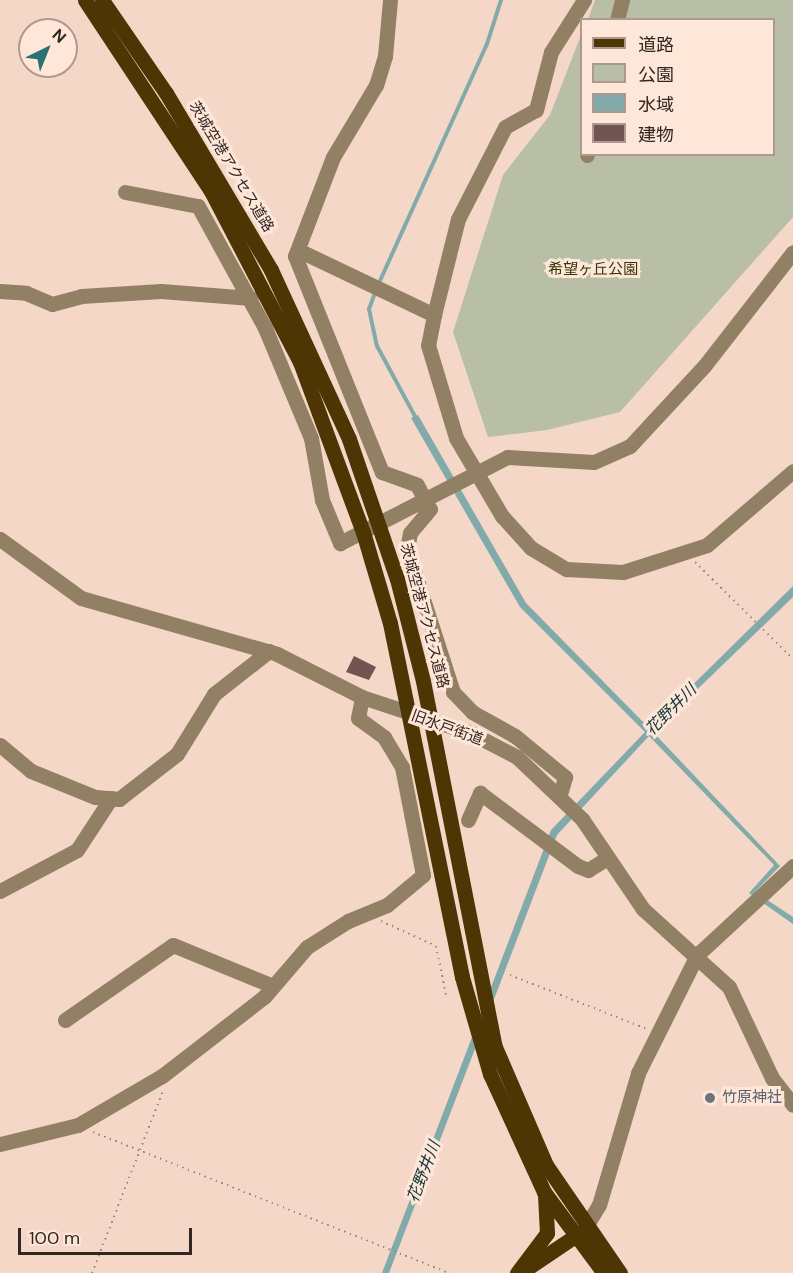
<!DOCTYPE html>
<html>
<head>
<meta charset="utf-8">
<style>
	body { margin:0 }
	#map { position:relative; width:793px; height:1273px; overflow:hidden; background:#f5d7c8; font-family:"DM Sans","Noto Sans JP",sans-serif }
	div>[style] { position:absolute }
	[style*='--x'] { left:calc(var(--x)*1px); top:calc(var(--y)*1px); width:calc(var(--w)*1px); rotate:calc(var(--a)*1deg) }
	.green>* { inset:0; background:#b9bea6 }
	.water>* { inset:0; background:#83aaab }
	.stream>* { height:4px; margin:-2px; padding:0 2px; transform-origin:2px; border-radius:2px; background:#83aaab }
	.building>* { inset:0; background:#725452 }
	.path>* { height:2px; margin-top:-1px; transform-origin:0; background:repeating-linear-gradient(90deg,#9e887e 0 1.5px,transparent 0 6px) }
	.minor>* { height:15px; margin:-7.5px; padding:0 7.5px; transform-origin:7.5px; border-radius:7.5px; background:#928064 }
	.major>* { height:15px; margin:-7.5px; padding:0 7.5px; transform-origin:7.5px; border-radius:7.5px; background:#4d3504 }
	.dots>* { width:16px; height:16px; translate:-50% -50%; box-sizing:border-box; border:3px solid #fee6d9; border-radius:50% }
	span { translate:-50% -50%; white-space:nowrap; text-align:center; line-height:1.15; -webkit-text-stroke:6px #fee6d9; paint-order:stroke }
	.street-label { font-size:15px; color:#312621 }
	.park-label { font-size:15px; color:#313702 }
	.worship-label { font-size:15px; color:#5b616d }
	.left { translate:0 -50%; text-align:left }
	.water-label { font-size:16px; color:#0d3536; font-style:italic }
	.legend { position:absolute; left:580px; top:18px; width:195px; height:138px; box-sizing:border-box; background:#fee6d9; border:2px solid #ac998f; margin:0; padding:8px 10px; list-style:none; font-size:18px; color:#312621 }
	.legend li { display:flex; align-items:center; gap:12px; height:30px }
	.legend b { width:30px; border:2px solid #ac998f }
	.north { position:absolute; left:18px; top:18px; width:60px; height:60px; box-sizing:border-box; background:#fee6d9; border:2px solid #ac998f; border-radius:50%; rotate:43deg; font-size:16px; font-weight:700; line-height:24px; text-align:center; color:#312621 }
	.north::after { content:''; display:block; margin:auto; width:21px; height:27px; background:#277272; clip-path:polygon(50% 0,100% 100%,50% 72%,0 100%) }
	.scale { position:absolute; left:18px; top:1228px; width:174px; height:27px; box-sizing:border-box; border:3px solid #312621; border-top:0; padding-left:8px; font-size:18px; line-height:21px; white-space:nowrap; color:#312621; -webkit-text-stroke:4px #fee6d9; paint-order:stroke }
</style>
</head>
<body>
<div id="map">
	<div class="green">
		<div style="clip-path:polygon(595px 0,793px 0,793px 217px,620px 412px,547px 430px,488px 437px,453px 332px,503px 175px,550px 115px,581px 35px,582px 154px,774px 154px,774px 20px,588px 19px)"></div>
	</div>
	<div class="water">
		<div style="clip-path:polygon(418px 415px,526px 603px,649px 728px,793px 586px,793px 597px,653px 732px,780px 866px,755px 892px,793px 917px,793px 924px,749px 893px,774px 865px,649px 736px,557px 835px,389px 1273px,382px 1273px,551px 830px,645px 732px,520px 607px,411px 418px)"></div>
	</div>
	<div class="stream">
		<div style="--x:379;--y:283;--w:262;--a:-65.7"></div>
		<div style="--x:487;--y:44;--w:46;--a:-72.3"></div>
		<div style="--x:376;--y:290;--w:20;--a:110"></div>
		<div style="--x:369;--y:309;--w:38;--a:78"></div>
		<div style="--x:377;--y:346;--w:84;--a:61.6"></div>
	</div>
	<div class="building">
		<div style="clip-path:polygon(354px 656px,376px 667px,369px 680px,346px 672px)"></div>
	</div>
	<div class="path">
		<div style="--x:695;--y:562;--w:138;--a:44.7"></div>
		<div style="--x:381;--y:921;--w:60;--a:24.4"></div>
		<div style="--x:436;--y:946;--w:54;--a:78.3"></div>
		<div style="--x:510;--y:975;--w:147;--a:21.5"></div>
		<div style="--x:93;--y:1132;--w:384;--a:21.6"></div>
		<div style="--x:92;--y:1273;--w:195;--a:-68.7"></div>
	</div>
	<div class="minor">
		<div style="--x:390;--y:0;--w:56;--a:95.1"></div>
		<div style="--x:385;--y:56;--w:30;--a:107"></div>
		<div style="--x:376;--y:85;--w:84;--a:120.8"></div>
		<div style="--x:333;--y:157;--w:106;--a:111"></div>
		<div style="--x:295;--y:256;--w:233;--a:68.1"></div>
		<div style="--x:382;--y:472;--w:37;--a:20"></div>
		<div style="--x:417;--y:485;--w:27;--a:62"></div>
		<div style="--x:430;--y:509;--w:31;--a:130"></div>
		<div style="--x:410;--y:533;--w:16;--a:101"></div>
		<div style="--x:407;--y:549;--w:150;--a:72.2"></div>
		<div style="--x:453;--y:692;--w:28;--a:46"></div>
		<div style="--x:472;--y:712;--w:49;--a:29.2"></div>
		<div style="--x:515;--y:736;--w:65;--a:39.4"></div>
		<div style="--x:565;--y:777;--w:19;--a:106"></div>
		<div style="--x:617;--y:20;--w:21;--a:-76"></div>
		<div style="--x:587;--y:154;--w:1;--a:90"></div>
		<div style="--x:125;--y:192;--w:74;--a:10.9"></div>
		<div style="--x:198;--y:206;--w:139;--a:61.2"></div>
		<div style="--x:265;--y:328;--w:119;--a:67.3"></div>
		<div style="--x:311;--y:438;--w:63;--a:79.9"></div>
		<div style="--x:322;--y:500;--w:47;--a:67.3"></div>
		<div style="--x:340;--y:543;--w:188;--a:-27.2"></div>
		<div style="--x:507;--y:457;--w:87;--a:3.3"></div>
		<div style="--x:594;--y:462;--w:39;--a:-24"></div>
		<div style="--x:630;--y:446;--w:110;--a:-47.2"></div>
		<div style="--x:705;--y:365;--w:143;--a:-52.1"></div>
		<div style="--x:298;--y:250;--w:151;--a:25.5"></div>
		<div style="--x:434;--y:315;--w:31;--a:101"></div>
		<div style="--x:428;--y:345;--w:97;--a:73.2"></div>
		<div style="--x:456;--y:438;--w:91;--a:59.5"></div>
		<div style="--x:502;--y:516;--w:43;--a:47.8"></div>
		<div style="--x:531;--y:548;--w:41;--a:31"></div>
		<div style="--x:566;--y:569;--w:57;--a:3"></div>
		<div style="--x:623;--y:572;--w:88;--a:-17.8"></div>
		<div style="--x:707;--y:545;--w:113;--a:-40.7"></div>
		<div style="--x:0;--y:291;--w:26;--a:4"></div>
		<div style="--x:26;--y:293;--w:28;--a:23"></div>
		<div style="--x:52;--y:304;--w:30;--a:-15"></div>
		<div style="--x:81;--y:296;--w:80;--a:-3.6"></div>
		<div style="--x:161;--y:291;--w:90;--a:4.4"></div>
		<div style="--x:434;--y:315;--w:99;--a:-76"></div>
		<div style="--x:458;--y:219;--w:103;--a:-62.9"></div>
		<div style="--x:505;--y:127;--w:35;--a:-29"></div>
		<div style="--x:536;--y:110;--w:60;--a:-75.5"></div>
		<div style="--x:551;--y:52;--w:62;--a:-57.6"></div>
		<div style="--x:0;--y:539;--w:100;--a:36.1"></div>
		<div style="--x:81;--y:598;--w:204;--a:15.9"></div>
		<div style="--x:277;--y:654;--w:95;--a:26.8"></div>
		<div style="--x:362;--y:697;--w:115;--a:18.3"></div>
		<div style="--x:471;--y:733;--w:52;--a:27.6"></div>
		<div style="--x:517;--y:757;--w:90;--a:43.6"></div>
		<div style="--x:582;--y:819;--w:109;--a:55.9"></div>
		<div style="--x:643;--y:909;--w:116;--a:42.2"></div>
		<div style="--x:729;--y:987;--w:101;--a:64.7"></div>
		<div style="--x:772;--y:1078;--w:34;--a:52"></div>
		<div style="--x:0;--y:745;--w:40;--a:40"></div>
		<div style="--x:31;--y:771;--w:69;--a:22.1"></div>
		<div style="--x:95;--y:797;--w:24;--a:5"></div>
		<div style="--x:119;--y:799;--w:73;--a:-37.8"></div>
		<div style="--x:177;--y:754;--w:70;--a:-58.3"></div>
		<div style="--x:214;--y:694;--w:70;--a:-38"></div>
		<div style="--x:468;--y:820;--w:30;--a:-66"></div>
		<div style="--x:480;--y:793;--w:122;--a:36.7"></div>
		<div style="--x:578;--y:866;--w:11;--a:22"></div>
		<div style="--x:588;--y:870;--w:22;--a:-32"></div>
		<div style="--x:0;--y:891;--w:87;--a:-28"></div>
		<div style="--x:77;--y:850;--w:62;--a:-56.8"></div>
		<div style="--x:65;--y:1020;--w:131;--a:-34.8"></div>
		<div style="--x:173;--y:945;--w:108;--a:22.3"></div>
		<div style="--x:0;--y:1144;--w:80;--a:-13.7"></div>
		<div style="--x:78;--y:1125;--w:97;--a:-30.3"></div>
		<div style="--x:162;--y:1076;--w:129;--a:-37.8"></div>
		<div style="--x:264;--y:997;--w:66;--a:-49.3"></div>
		<div style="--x:307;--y:947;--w:49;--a:-32.4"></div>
		<div style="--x:348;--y:921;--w:42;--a:-22.3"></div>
		<div style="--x:387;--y:905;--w:47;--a:-39.8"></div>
		<div style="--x:423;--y:875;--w:110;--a:-101"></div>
		<div style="--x:402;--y:767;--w:35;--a:-121"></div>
		<div style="--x:384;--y:737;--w:32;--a:-144"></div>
		<div style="--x:358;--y:718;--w:21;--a:-79"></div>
		<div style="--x:585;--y:1228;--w:27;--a:-59"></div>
		<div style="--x:599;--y:1205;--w:138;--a:-73.5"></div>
		<div style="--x:638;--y:1073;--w:132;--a:-63.4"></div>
		<div style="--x:697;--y:955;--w:131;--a:-42.8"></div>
	</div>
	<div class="major">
		<div style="--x:85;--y:0;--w:229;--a:56.6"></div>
		<div style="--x:211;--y:191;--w:193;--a:62.5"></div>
		<div style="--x:300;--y:362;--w:181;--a:69.7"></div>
		<div style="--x:363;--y:532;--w:95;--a:73.5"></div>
		<div style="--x:390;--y:623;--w:361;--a:78.5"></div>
		<div style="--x:462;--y:977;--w:101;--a:73.9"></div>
		<div style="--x:490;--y:1074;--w:130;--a:65.4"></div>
		<div style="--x:544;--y:1192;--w:101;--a:53.5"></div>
		<div style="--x:102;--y:0;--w:113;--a:55.5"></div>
		<div style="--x:166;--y:93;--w:206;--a:59.3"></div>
		<div style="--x:271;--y:270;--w:186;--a:65.2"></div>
		<div style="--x:349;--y:439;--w:148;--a:71.1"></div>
		<div style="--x:397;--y:579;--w:105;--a:75.7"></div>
		<div style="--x:423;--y:681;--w:373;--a:78.9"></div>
		<div style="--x:495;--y:1047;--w:129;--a:66.6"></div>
		<div style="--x:546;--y:1165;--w:131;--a:55.6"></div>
		<div style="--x:529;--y:1267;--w:63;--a:-33.9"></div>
		<div style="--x:517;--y:1273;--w:50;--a:-53.1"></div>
		<div style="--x:547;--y:1233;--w:36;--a:-93"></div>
	</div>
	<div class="dots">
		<div style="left:710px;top:1098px;background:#6b7280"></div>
	</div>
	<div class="street-label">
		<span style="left:231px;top:167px;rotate:59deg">茨城空港アクセス道路</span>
		<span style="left:424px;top:616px;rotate:75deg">茨城空港アクセス道路</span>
		<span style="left:447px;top:728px;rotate:20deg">旧水戸街道</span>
	</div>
	<div class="park-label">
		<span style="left:593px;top:270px">希望ヶ丘公園</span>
	</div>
	<div class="worship-label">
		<span class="left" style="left:722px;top:1098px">竹原神社</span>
	</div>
	<div class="water-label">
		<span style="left:671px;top:710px;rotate:-45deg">花野井川</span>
		<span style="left:424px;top:1172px;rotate:-69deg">花野井川</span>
	</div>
	<ul class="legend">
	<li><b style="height:8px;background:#4d3504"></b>道路</li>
	<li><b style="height:16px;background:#b9bea6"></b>公園</li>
	<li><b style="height:16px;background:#83aaab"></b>水域</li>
	<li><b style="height:16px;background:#725452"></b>建物</li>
	</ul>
	<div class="north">N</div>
	<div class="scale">100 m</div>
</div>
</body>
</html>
